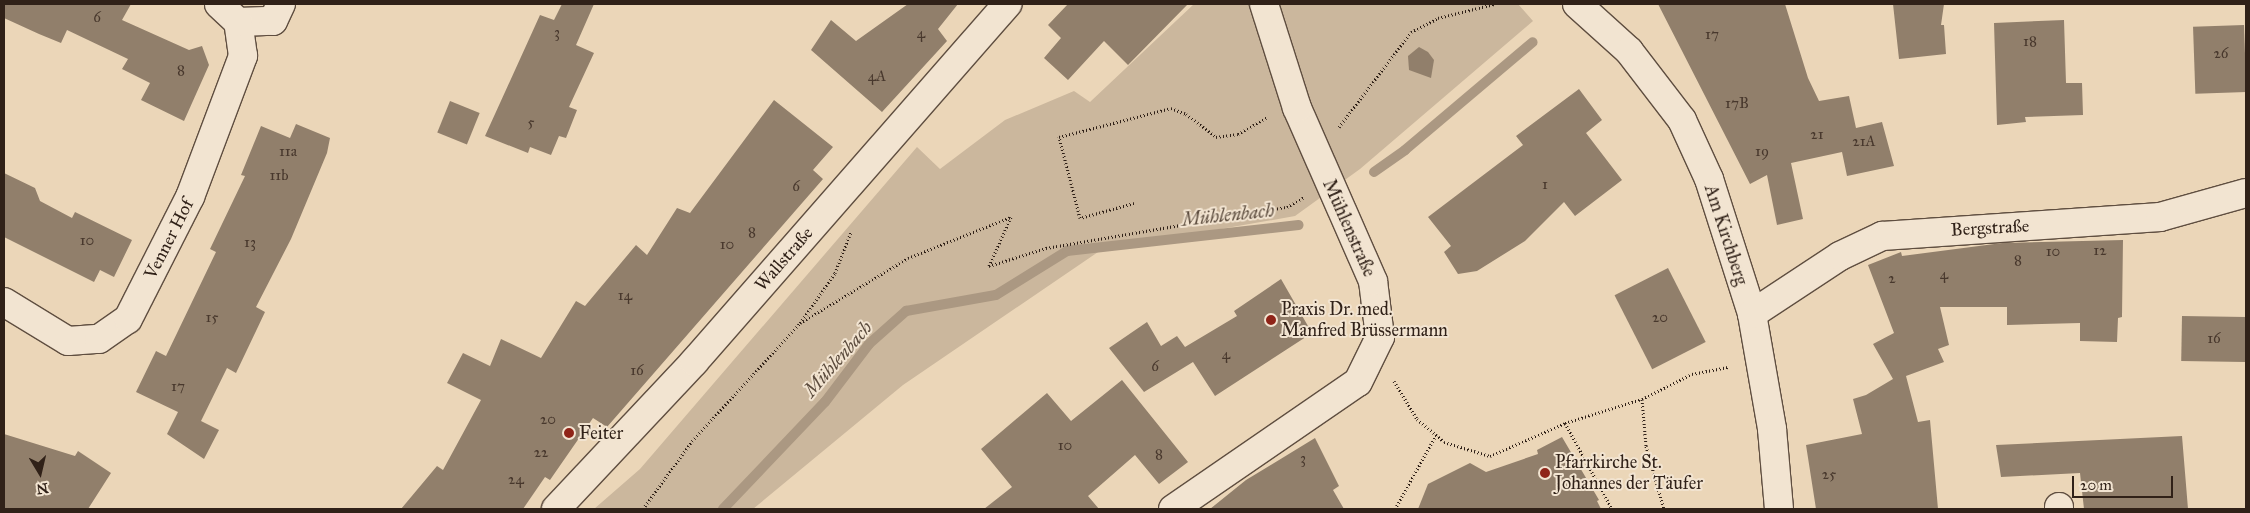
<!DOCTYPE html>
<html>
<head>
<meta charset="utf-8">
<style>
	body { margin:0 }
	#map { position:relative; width:2250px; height:513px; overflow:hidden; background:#ebd6b8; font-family:"IM FELL Great Primer",serif }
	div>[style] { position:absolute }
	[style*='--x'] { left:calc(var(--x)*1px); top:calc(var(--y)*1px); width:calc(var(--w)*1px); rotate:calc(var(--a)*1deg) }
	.green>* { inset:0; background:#cbb79d }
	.stream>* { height:10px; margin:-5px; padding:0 5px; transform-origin:5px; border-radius:5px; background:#ab9882 }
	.building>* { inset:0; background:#917f6b; transform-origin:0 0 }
	.path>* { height:3px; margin-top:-1.5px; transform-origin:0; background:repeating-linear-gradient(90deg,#302118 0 1px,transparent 0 3.5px) }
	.roads { filter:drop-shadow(1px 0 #5f4e40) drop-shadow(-1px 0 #5f4e40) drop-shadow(0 1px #5f4e40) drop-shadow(0 -1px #5f4e40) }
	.minor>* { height:28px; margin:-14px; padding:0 14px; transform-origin:14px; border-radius:14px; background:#f2e4d1 }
	.dots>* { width:14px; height:14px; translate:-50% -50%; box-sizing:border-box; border:2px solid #f2e4d1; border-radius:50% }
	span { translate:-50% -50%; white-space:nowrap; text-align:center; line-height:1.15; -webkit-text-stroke:4px #f2e4d1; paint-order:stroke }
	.number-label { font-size:15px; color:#48382d }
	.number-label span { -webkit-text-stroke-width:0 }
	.street-label { font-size:18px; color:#302118 }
	.poi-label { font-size:18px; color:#302118 }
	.left { translate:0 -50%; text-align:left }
	.water-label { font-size:19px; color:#5b4b3d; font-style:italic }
	.frame { position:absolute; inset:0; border:5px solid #302118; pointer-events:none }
	.north { position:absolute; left:15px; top:448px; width:50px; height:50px; -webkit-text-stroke:4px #f2e4d1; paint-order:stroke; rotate:171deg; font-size:14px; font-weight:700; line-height:20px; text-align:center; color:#302118 }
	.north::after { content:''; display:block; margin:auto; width:18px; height:22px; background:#302118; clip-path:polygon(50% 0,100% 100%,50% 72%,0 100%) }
	.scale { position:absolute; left:2072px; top:476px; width:101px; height:22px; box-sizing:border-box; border:2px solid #302118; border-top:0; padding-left:6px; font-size:15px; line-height:18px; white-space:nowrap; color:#302118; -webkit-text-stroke:4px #f2e4d1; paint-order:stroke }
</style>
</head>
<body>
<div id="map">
	<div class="green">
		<div style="clip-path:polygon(1194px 4px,1518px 4px,1533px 21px,1360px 169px,1295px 216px,1101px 250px,903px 385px,753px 509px,594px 509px,640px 469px,917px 147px,940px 169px,1005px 120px,1074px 91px,1090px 102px)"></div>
	</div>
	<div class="stream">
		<div style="--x:1374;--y:172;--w:38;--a:-35"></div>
		<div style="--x:1405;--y:150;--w:167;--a:-40.2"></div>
		<div style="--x:723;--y:509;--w:148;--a:-46.4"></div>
		<div style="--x:825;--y:402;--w:73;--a:-52.8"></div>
		<div style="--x:869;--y:344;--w:50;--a:-41.7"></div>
		<div style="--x:906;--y:311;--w:91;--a:-10.1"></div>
		<div style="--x:996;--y:295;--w:84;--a:-31.8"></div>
		<div style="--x:1067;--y:251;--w:233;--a:-6.4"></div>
	</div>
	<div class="building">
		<div style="clip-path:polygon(4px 4px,131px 4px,122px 20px,189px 50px,202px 46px,209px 65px,184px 121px,141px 100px,150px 83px,122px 69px,128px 59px,67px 30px,61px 43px,39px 34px,4px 18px)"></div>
		<div style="clip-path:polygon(562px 4px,594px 4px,576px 45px,594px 53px,569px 107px,577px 110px,566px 138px,559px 136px,551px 155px,530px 147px,528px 153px,485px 136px,540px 15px,554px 20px)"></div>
		<div style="clip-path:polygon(908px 4px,958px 4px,938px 29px,947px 41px,882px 112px,811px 50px,831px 20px,856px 41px)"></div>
		<div style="clip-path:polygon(1068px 4px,1188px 4px,1128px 65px,1104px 41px,1068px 80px,1044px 58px,1061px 38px,1048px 25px)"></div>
		<div style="clip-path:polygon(1658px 4px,1785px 4px,1808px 78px,1819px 101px,1849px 96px,1856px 128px,1882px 122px,1894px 166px,1847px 176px,1842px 152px,1791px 163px,1803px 219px,1777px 225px,1767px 175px,1750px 184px)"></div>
		<div style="clip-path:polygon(1893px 4px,1944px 4px,1941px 25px,1944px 25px,1946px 54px,1899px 59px)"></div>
		<div style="clip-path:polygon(2064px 20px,2066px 83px,2082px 83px,2083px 115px,2025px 117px,2026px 122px,1997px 125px,1994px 23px)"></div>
		<div style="left:2244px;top:25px;width:67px;height:51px;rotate:88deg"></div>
		<div style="clip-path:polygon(1419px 47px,1428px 52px,1434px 60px,1431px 78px,1409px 70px,1408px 56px)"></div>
		<div style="clip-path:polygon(1579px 89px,1602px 120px,1586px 133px,1622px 180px,1575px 216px,1564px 202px,1525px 241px,1477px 271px,1458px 274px,1444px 252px,1451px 246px,1428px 217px,1523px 145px,1516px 136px)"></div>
		<div style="clip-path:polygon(774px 100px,833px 147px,813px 170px,823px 179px,607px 427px,593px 418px,550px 480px,545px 477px,523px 509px,401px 509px,437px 466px,443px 470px,481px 400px,447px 383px,463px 353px,490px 366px,501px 339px,541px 358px,576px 301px,585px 306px,636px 245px,647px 255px,677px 208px,690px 213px)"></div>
		<div style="left:450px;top:101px;width:32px;height:34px;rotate:22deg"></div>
		<div style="clip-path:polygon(296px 124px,330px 138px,327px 153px,291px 239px,256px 307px,265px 312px,236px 373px,227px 368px,201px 421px,219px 430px,204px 459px,167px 434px,178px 412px,136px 392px,156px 351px,166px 356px,216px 252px,210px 249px,245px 176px,241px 175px,261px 126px,290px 138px)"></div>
		<div style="clip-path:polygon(4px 173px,35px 188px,40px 201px,72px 218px,75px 212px,132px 240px,114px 277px,100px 270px,94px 282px,4px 237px)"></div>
		<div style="clip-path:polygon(2123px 240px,2122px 317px,2118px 318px,2117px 342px,2080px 341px,2080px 323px,2007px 325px,2007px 307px,1940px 307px,1949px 345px,1938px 349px,1944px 362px,1906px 376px,1918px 422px,1930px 420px,1938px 509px,1816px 509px,1806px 445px,1862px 434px,1853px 399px,1866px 395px,1893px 379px,1873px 344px,1894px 333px,1868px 265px,1901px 252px,1902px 256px,2002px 243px)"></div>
		<div style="left:1668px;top:268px;width:83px;height:60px;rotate:63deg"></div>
		<div style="clip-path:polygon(1281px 279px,1312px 333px,1215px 396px,1193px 362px,1144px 392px,1109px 348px,1147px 322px,1161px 346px,1177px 336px,1185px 347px,1237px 316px,1234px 311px)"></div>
		<div style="left:2182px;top:316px;width:64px;height:45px;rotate:1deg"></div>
		<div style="clip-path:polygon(1122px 380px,1188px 462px,1159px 484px,1135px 455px,1088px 496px,1099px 509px,984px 509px,1012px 487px,981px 449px,1047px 393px,1071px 421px)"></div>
		<div style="clip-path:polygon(4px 434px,75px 456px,78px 451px,111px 473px,88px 509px,4px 509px)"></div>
		<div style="clip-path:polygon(2182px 436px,2188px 509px,2084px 509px,2080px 473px,2001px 477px,1996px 445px)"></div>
		<div style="clip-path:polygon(1562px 437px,1599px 500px,1597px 501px,1601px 509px,1418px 509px,1428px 484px,1470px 463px,1486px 472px,1538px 454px,1537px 450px)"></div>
		<div style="clip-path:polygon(1315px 438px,1339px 486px,1333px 490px,1344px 509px,1210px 509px,1246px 480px)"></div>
	</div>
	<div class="path">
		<div style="--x:1339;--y:127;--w:119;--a:-52.8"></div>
		<div style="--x:1411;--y:32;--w:30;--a:-27"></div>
		<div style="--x:1438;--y:18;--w:58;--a:-14"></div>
		<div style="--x:1134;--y:203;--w:56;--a:164.5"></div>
		<div style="--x:1080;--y:218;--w:84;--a:-104.5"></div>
		<div style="--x:1059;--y:137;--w:116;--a:-14.5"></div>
		<div style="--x:1171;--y:108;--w:16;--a:22"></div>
		<div style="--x:1186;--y:114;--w:38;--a:37"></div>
		<div style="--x:1216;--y:137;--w:22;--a:-8"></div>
		<div style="--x:1238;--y:134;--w:34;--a:-30"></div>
		<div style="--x:800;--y:323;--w:126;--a:-31"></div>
		<div style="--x:908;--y:258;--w:111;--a:-21.7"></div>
		<div style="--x:1011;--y:217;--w:54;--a:114.2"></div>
		<div style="--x:989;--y:266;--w:60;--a:-17.5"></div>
		<div style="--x:1046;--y:248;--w:244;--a:-9.7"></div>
		<div style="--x:1287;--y:207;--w:20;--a:-30"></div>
		<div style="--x:1394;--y:381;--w:44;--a:58.8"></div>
		<div style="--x:1417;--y:419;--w:35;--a:40"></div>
		<div style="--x:1444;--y:442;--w:48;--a:16.9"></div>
		<div style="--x:1490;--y:456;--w:82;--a:-23.7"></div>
		<div style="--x:1565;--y:423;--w:81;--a:-17.3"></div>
		<div style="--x:1642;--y:399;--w:56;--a:-26.6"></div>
		<div style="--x:1692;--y:374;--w:38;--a:-11"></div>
		<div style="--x:1642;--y:399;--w:47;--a:85.1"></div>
		<div style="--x:1646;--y:446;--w:66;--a:74.1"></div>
		<div style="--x:1565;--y:423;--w:98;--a:61.3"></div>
		<div style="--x:643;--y:509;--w:84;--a:-54.2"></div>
		<div style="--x:692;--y:441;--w:160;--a:-47.5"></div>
		<div style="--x:800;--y:323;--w:61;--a:-55"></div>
		<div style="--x:835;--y:273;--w:44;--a:-68.7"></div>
		<div style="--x:1395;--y:509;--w:85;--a:-61"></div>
	</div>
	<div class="roads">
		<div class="minor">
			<div style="--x:1577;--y:4;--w:70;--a:42.1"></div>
			<div style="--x:1629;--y:51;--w:87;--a:52.5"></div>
			<div style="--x:1682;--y:120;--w:65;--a:65.4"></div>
			<div style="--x:1709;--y:179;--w:142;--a:72.3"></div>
			<div style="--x:1752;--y:314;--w:117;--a:80.1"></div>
			<div style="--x:1772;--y:429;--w:80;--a:85"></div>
			<div style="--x:238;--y:22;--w:35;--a:-2"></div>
			<div style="--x:273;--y:21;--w:19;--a:-65"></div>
			<div style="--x:4;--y:302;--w:75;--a:31.4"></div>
			<div style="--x:68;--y:341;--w:31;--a:-4"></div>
			<div style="--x:99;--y:339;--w:35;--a:-35"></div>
			<div style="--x:128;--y:319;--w:137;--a:-63.1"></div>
			<div style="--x:190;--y:197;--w:151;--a:-69.4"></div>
			<div style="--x:243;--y:56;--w:34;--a:-98"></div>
			<div style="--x:238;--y:22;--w:26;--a:-137"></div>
			<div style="--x:1752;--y:314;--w:105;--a:-33.4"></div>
			<div style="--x:1840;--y:256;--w:47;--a:-25.5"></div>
			<div style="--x:1882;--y:236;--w:279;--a:-3.9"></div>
			<div style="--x:2160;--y:217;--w:89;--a:-15.6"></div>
			<div style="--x:2059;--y:507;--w:2;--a:90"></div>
			<div style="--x:556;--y:509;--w:202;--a:-46.8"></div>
			<div style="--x:694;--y:362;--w:476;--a:-48.8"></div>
			<div style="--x:1173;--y:509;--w:224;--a:-34.5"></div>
			<div style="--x:1358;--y:382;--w:50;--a:-63.9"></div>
			<div style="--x:1380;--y:337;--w:56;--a:-97.1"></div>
			<div style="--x:1373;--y:281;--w:189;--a:-113.7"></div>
			<div style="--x:1297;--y:108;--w:109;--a:-107.6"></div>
		</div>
	</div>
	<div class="dots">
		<div style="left:1271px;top:320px;background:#8f2418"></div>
		<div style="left:569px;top:433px;background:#8f2418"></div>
		<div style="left:1545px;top:473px;background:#8f2418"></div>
	</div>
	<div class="number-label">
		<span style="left:97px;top:18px">6</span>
		<span style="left:557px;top:33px">3</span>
		<span style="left:921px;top:34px">4</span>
		<span style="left:1712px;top:35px">17</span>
		<span style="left:2030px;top:42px">18</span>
		<span style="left:2221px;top:54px">26</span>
		<span style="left:181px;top:71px">8</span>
		<span style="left:877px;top:77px">4A</span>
		<span style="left:1737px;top:104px">17B</span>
		<span style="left:531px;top:123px">5</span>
		<span style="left:1817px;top:135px">21</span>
		<span style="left:1864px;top:142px">21A</span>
		<span style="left:288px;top:152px">11a</span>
		<span style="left:1762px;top:152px">19</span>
		<span style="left:279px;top:176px">11b</span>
		<span style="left:1545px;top:185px">1</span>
		<span style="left:796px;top:187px">6</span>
		<span style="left:752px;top:233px">8</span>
		<span style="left:87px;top:241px">10</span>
		<span style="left:250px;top:243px">13</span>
		<span style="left:727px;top:245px">10</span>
		<span style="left:2100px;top:251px">12</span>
		<span style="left:2053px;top:252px">10</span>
		<span style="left:2018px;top:261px">8</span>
		<span style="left:1944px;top:275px">4</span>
		<span style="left:1892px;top:279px">2</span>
		<span style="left:625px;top:296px">14</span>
		<span style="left:212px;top:318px">15</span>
		<span style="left:1660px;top:318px">20</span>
		<span style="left:2214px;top:339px">16</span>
		<span style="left:1226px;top:355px">4</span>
		<span style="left:1155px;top:367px">6</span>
		<span style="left:637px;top:371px">16</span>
		<span style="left:178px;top:387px">17</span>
		<span style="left:548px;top:420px">20</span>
		<span style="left:1065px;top:446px">10</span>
		<span style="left:541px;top:453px">22</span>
		<span style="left:1159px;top:455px">8</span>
		<span style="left:1303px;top:459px">3</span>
		<span style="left:1829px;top:475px">25</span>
		<span style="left:516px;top:480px">24</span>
	</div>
	<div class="street-label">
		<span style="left:1349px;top:228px;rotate:66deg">Mühlenstraße</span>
		<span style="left:1990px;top:228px;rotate:-3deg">Bergstraße</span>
		<span style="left:1726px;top:235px;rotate:72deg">Am Kirchberg</span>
		<span style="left:169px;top:239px;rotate:-63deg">Venner Hof</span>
		<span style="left:784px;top:259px;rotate:-49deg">Wallstraße</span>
	</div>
	<div class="poi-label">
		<span class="left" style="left:1281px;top:320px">Praxis Dr. med.<br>Manfred Brüssermann</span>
		<span class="left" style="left:579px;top:433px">Feiter</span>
		<span class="left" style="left:1555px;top:473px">Pfarrkirche St.<br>Johannes der Täufer</span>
	</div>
	<div class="water-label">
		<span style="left:1228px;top:215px;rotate:-6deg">Mühlenbach</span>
		<span style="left:838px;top:359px;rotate:-49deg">Mühlenbach</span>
	</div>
	<div class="frame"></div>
	<div class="north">N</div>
	<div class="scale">20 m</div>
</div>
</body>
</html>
